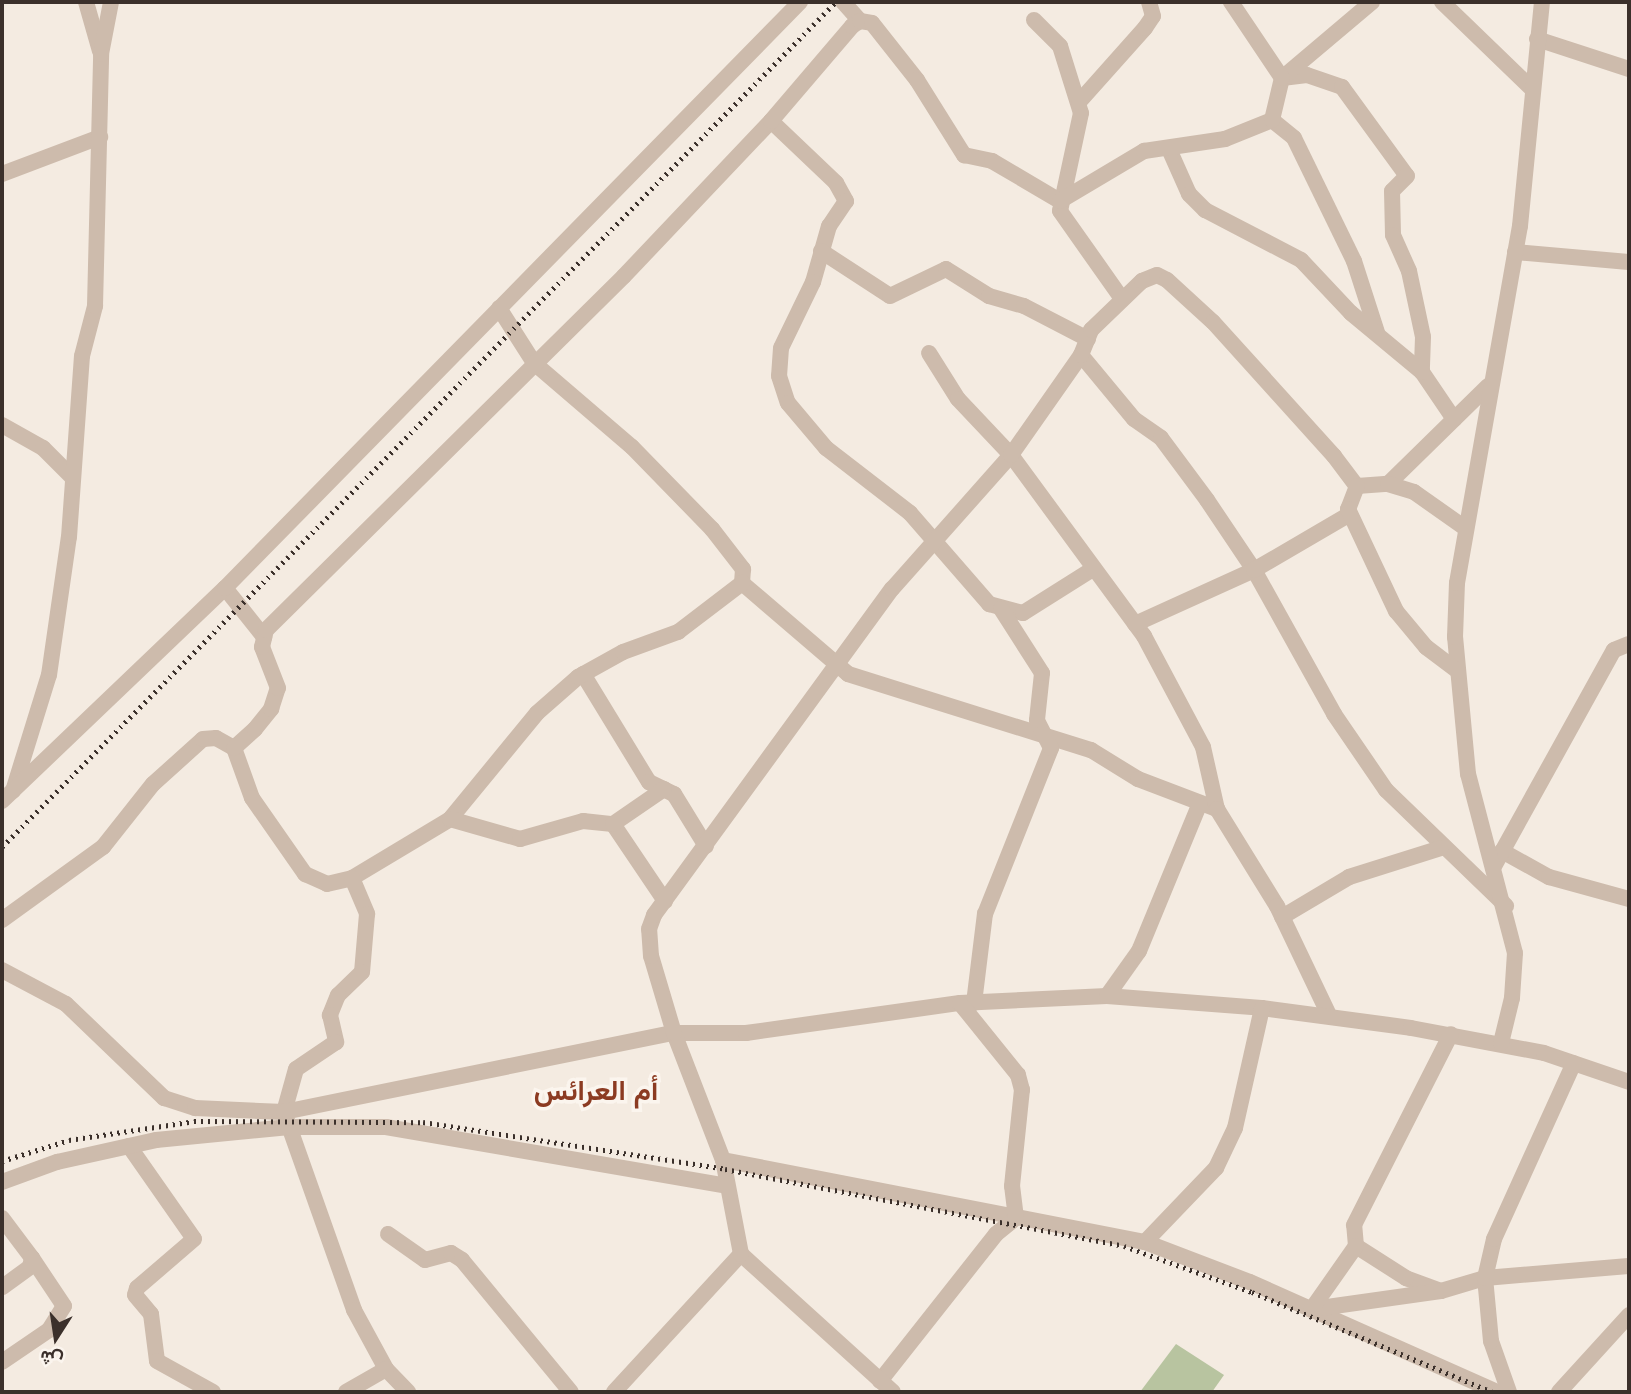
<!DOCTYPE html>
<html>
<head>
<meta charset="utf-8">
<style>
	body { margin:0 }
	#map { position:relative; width:1631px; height:1394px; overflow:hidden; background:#f4ebe1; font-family:Montserrat,Vazirmatn,sans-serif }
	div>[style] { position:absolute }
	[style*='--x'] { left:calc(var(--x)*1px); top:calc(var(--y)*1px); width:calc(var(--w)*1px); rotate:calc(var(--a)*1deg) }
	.green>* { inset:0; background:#b8c4a0 }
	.minor>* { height:16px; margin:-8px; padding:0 8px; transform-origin:8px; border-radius:8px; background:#cdbbac }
	.rail>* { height:5px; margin-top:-2.5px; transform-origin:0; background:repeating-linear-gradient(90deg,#3b302b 0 2px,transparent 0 7px) }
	span { translate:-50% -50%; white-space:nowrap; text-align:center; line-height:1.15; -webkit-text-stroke:7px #fbf5ee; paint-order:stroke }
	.district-label { font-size:28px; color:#8c3b22; font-weight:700 }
	.frame { position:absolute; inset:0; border:4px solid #3b302b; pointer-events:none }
	.north { position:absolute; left:21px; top:1303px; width:70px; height:70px; -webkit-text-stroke:5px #fbf5ee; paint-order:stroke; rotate:192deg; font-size:19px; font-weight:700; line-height:28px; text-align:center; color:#3b302b }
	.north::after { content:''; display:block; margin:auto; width:24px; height:32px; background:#3b302b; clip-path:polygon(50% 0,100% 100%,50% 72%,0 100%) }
</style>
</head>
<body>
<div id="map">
	<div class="green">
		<div style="clip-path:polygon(1176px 1344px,1224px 1375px,1212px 1392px,1140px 1392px)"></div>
	</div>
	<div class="minor">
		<div style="--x:86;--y:2;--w:51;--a:74.1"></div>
		<div style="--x:843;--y:2;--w:25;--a:48"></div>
		<div style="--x:1442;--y:2;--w:125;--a:44"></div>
		<div style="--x:1034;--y:20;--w:37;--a:45"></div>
		<div style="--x:1060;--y:46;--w:70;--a:72.6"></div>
		<div style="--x:1081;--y:113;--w:100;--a:102.1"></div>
		<div style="--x:1060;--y:211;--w:108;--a:54.8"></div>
		<div style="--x:1537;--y:39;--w:97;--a:18.1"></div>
		<div style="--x:1282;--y:78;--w:25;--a:-7"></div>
		<div style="--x:1307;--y:75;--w:37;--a:19"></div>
		<div style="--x:1342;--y:87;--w:110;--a:53.9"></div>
		<div style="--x:1407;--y:176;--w:21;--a:135"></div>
		<div style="--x:1392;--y:191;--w:44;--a:88.7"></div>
		<div style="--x:1393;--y:235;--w:39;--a:66"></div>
		<div style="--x:1409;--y:271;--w:67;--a:78"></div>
		<div style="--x:1423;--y:337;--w:35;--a:92"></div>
		<div style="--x:1422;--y:372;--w:57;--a:55.8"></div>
		<div style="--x:1282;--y:78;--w:118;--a:-40.2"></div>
		<div style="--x:1079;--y:102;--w:99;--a:-48.3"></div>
		<div style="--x:1145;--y:28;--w:14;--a:-56"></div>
		<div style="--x:1153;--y:16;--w:15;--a:-106"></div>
		<div style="--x:1272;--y:120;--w:28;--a:39"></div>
		<div style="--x:1294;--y:138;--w:137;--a:64"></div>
		<div style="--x:1354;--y:261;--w:75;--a:72.1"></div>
		<div style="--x:771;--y:121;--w:90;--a:43.6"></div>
		<div style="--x:836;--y:183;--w:21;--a:61"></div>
		<div style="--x:846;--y:201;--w:30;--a:124"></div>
		<div style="--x:829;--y:226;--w:58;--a:105.9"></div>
		<div style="--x:813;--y:282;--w:73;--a:115.9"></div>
		<div style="--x:781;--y:348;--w:28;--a:94"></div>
		<div style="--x:779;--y:376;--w:28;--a:72"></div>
		<div style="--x:788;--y:403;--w:59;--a:49.8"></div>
		<div style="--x:826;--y:448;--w:106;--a:37.7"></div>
		<div style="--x:910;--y:513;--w:121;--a:49"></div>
		<div style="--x:989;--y:604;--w:35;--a:15"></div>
		<div style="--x:1023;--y:613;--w:83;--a:-32.2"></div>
		<div style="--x:1169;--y:149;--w:49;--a:66"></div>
		<div style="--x:1189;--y:194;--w:23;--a:45"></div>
		<div style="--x:1205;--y:210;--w:108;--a:27.5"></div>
		<div style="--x:1301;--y:260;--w:73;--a:46.7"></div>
		<div style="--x:1351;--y:313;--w:92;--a:39.7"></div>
		<div style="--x:2;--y:174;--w:105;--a:-20.7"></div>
		<div style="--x:821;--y:251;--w:82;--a:33.1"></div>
		<div style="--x:890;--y:296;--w:62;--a:-25.7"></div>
		<div style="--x:946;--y:269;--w:51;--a:32.1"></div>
		<div style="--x:989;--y:296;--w:36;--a:16"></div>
		<div style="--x:1024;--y:306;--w:72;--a:27.3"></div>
		<div style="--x:1515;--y:252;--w:114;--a:5"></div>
		<div style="--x:499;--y:308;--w:65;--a:57.5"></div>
		<div style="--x:534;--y:363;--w:129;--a:40.6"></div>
		<div style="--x:632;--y:447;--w:115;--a:45.7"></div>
		<div style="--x:712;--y:529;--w:51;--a:52.2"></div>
		<div style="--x:743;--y:569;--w:14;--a:94"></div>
		<div style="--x:742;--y:583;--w:140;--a:40.6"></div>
		<div style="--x:848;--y:674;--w:255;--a:17.4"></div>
		<div style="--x:1091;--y:750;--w:55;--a:31.7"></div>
		<div style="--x:1138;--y:779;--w:85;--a:20.8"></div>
		<div style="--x:929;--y:353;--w:54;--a:57.8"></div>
		<div style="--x:958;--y:399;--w:77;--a:46.6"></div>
		<div style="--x:1011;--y:455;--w:225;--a:53.7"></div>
		<div style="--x:1144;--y:636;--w:126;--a:62"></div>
		<div style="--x:1203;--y:747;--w:64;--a:77.3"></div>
		<div style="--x:1217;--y:809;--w:114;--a:58.3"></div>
		<div style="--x:1277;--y:906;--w:121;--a:64.5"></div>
		<div style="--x:1081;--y:355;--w:83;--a:50.4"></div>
		<div style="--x:1134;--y:419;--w:33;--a:35"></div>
		<div style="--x:1161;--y:438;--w:77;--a:53.4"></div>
		<div style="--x:1207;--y:500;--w:84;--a:56.1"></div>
		<div style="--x:1254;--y:570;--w:165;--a:60.9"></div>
		<div style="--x:1334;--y:714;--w:92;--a:55.6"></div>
		<div style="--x:1386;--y:790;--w:167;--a:44"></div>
		<div style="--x:2;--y:425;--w:47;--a:29.3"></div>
		<div style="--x:43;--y:448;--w:41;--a:45"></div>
		<div style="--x:1388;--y:484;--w:140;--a:-44.4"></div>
		<div style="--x:1357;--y:486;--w:31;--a:-4"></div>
		<div style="--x:1388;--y:484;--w:27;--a:17"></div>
		<div style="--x:1414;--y:492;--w:62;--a:35.2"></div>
		<div style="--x:225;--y:588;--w:63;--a:51.5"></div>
		<div style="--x:1135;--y:624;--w:131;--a:-24.4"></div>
		<div style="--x:1254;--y:570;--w:111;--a:-30.3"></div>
		<div style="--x:583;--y:674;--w:127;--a:58.6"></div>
		<div style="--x:649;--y:782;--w:28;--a:26"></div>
		<div style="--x:674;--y:794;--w:61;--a:58.4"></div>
		<div style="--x:234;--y:748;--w:53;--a:70.2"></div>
		<div style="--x:252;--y:798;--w:93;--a:55.1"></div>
		<div style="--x:305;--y:874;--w:24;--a:24"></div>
		<div style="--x:327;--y:884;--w:26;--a:-13"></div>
		<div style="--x:352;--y:878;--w:114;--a:-31"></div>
		<div style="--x:450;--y:819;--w:137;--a:-50.6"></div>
		<div style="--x:537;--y:713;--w:55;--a:-41.3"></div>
		<div style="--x:578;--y:677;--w:51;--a:-29.1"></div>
		<div style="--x:623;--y:652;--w:59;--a:-20"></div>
		<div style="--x:678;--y:632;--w:81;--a:-37.4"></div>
		<div style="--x:13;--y:791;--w:121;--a:-72.8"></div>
		<div style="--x:49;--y:675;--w:139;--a:-81.8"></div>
		<div style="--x:69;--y:537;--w:181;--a:-85.9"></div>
		<div style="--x:82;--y:356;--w:52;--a:-75.4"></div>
		<div style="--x:95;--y:306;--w:252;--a:-88.6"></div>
		<div style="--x:101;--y:54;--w:53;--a:-79.1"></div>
		<div style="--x:2;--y:801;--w:308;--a:-43.7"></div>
		<div style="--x:225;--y:588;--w:821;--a:-45.54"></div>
		<div style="--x:450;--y:819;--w:73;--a:15.9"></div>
		<div style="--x:520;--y:839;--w:66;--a:-15.9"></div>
		<div style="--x:583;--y:821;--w:30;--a:6"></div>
		<div style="--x:613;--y:824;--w:93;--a:56"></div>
		<div style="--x:613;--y:824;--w:62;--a:-34.5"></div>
		<div style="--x:1502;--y:851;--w:54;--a:29"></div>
		<div style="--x:1549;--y:877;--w:83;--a:15.4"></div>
		<div style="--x:1493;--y:868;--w:249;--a:-61"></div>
		<div style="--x:1614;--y:650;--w:16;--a:-22"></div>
		<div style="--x:352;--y:878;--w:39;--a:67"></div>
		<div style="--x:367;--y:914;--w:58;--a:94.9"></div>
		<div style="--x:362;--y:972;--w:33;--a:136"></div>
		<div style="--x:338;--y:995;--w:22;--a:112"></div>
		<div style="--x:330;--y:1015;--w:28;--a:77"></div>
		<div style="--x:336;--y:1042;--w:48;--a:146"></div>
		<div style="--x:296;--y:1069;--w:45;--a:105.6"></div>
		<div style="--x:284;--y:1112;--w:210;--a:70.5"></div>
		<div style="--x:354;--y:1310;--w:67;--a:61.5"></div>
		<div style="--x:386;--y:1369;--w:32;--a:46"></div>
		<div style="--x:1282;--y:917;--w:78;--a:-30.8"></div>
		<div style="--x:1349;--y:877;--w:96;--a:-17.5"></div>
		<div style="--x:2;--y:920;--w:125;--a:-35.9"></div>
		<div style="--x:103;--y:847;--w:80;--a:-51.6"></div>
		<div style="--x:153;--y:784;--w:67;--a:-42"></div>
		<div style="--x:203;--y:739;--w:13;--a:-4"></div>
		<div style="--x:216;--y:738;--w:21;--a:29"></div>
		<div style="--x:234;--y:748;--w:28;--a:-42"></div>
		<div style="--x:255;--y:729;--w:26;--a:-51"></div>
		<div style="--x:271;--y:709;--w:22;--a:-72"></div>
		<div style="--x:278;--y:688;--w:44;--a:-111.3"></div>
		<div style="--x:262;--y:647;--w:17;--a:-77"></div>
		<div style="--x:266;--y:630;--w:503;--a:-44.68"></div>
		<div style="--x:624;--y:276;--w:214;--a:-46.5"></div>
		<div style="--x:771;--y:121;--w:125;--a:-49.5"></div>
		<div style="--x:852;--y:26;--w:9;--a:-32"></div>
		<div style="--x:860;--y:21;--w:12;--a:9"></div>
		<div style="--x:872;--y:23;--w:73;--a:51.7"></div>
		<div style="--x:917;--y:80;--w:89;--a:57.9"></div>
		<div style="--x:964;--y:155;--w:29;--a:12"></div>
		<div style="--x:992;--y:161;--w:79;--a:30.5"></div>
		<div style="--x:1060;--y:201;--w:98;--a:-30.8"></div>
		<div style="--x:1144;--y:151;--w:82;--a:-8.4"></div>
		<div style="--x:1225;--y:139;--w:51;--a:-22"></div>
		<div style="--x:1272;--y:120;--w:43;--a:-76.6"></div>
		<div style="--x:1282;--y:78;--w:92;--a:-123.9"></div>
		<div style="--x:2;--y:970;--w:72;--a:28"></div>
		<div style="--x:66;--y:1004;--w:136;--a:43.8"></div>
		<div style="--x:164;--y:1098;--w:33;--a:18"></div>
		<div style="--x:195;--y:1108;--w:89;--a:2.6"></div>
		<div style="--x:284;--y:1112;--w:398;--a:-11.5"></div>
		<div style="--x:674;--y:1033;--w:72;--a:0"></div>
		<div style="--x:746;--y:1033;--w:216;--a:-8"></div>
		<div style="--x:960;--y:1003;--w:147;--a:-2.7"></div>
		<div style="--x:1107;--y:996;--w:155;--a:4.4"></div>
		<div style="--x:1262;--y:1008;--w:150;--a:7.6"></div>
		<div style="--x:1411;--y:1028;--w:135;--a:10.6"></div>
		<div style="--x:1544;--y:1053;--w:90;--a:18.8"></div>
		<div style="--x:1107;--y:996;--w:55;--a:-54.6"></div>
		<div style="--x:1139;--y:951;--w:160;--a:-67.6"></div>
		<div style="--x:974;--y:1003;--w:90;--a:-83"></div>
		<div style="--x:985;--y:914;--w:179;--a:-68.3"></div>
		<div style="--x:1051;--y:748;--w:31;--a:-117"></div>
		<div style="--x:1037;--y:720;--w:47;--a:-83.9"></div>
		<div style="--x:1042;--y:673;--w:76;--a:-122.6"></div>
		<div style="--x:1501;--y:1043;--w:46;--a:-76.3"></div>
		<div style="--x:1512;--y:998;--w:45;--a:-86.2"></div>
		<div style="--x:1515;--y:953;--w:185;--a:-104.7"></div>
		<div style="--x:1468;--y:774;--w:138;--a:-95.4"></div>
		<div style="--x:1455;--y:637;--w:54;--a:-87.9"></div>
		<div style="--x:1457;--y:583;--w:363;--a:-80"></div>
		<div style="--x:1520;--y:226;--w:225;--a:-84.4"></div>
		<div style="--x:129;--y:1146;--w:113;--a:55"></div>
		<div style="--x:194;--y:1239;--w:75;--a:139.3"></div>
		<div style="--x:137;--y:1288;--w:7;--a:106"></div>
		<div style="--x:135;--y:1295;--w:25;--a:50"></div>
		<div style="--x:151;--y:1314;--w:47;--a:82.7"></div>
		<div style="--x:157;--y:1361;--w:64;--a:29"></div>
		<div style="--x:723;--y:1160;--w:430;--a:11"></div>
		<div style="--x:1145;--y:1242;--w:112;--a:20.9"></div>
		<div style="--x:1250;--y:1282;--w:270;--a:24"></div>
		<div style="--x:2;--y:1182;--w:59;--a:-20"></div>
		<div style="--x:57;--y:1162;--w:101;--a:-12.5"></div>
		<div style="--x:156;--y:1140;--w:134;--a:-5.6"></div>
		<div style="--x:289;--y:1127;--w:97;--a:0"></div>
		<div style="--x:386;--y:1127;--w:346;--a:9.8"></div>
		<div style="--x:2;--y:1218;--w:50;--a:53.1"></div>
		<div style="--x:32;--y:1258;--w:9;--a:103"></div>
		<div style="--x:30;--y:1267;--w:34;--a:144"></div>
		<div style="--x:388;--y:1234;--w:45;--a:35.1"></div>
		<div style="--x:425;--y:1260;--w:27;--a:-15"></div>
		<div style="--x:451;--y:1253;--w:13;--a:32"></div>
		<div style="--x:462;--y:1260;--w:171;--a:50.5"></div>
		<div style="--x:1145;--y:1242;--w:103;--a:-46.2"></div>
		<div style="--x:1216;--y:1168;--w:44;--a:-64.6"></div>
		<div style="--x:1235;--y:1128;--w:123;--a:-77.3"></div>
		<div style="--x:1441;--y:1291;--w:37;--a:-160"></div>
		<div style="--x:1406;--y:1278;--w:59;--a:-147.4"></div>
		<div style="--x:1356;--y:1246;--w:21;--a:-95"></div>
		<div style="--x:1354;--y:1225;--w:214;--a:-63.1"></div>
		<div style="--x:1313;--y:1309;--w:129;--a:-8"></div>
		<div style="--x:1441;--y:1291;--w:46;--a:-16.5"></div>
		<div style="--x:1485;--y:1278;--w:144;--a:-4.8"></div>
		<div style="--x:1311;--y:1310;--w:78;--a:-54.9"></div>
		<div style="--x:2;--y:1362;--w:57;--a:-34.2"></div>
		<div style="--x:49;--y:1330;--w:28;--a:-58"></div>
		<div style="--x:64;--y:1306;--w:58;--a:-123.7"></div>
		<div style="--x:880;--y:1381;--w:187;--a:-51.7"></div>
		<div style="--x:996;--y:1234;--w:26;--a:-39"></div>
		<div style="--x:1016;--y:1218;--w:32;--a:-97"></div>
		<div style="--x:1012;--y:1186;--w:97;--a:-84.1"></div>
		<div style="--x:1022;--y:1090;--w:16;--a:-105"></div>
		<div style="--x:1018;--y:1075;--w:92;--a:-128.9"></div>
		<div style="--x:346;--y:1392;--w:46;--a:-29.9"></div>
		<div style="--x:614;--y:1392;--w:188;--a:-47.4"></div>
		<div style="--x:893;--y:1392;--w:205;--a:-137.8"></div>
		<div style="--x:741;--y:1254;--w:96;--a:-100.8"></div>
		<div style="--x:723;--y:1160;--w:136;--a:-111.1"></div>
		<div style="--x:674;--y:1033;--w:80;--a:-106.6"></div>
		<div style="--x:651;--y:956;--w:27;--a:-94"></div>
		<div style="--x:649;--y:929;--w:15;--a:-70"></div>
		<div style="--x:654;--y:915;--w:404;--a:-53.9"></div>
		<div style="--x:892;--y:589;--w:179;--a:-48.4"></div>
		<div style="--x:1011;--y:455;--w:122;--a:-55"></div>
		<div style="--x:1081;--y:355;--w:27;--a:-68"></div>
		<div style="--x:1091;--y:330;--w:71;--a:-43.9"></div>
		<div style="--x:1142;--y:281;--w:16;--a:-22"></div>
		<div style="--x:1157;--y:275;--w:11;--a:27"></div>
		<div style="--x:1167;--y:280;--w:62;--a:42.4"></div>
		<div style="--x:1213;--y:322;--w:181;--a:47.9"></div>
		<div style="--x:1334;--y:456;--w:38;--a:53"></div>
		<div style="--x:1357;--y:486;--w:25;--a:111"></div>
		<div style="--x:1348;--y:509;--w:113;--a:64.8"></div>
		<div style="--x:1396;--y:611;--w:47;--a:50.2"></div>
		<div style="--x:1426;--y:647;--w:40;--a:37"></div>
		<div style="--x:1509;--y:1392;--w:54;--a:-109.4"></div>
		<div style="--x:1491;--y:1341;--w:63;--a:-95.4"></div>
		<div style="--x:1485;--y:1278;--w:40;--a:-77"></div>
		<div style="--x:1494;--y:1239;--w:193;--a:-65.6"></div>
		<div style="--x:1559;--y:1392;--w:104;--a:-47.7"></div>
	</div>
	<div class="rail">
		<div style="--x:2;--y:847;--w:1187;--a:-45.38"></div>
		<div style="--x:2;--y:1161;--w:70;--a:-17.4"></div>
		<div style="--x:69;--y:1140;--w:126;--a:-8.6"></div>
		<div style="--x:194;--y:1121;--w:229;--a:0.3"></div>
		<div style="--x:423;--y:1122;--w:306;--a:8.8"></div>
		<div style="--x:725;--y:1169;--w:406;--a:10.9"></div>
		<div style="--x:1124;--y:1246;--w:136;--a:19.8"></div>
		<div style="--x:1252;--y:1292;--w:260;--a:22.6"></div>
	</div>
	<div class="district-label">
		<span style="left:596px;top:1090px">أم العرائس</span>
	</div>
	<div class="frame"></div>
	<div class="north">ش</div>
</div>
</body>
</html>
